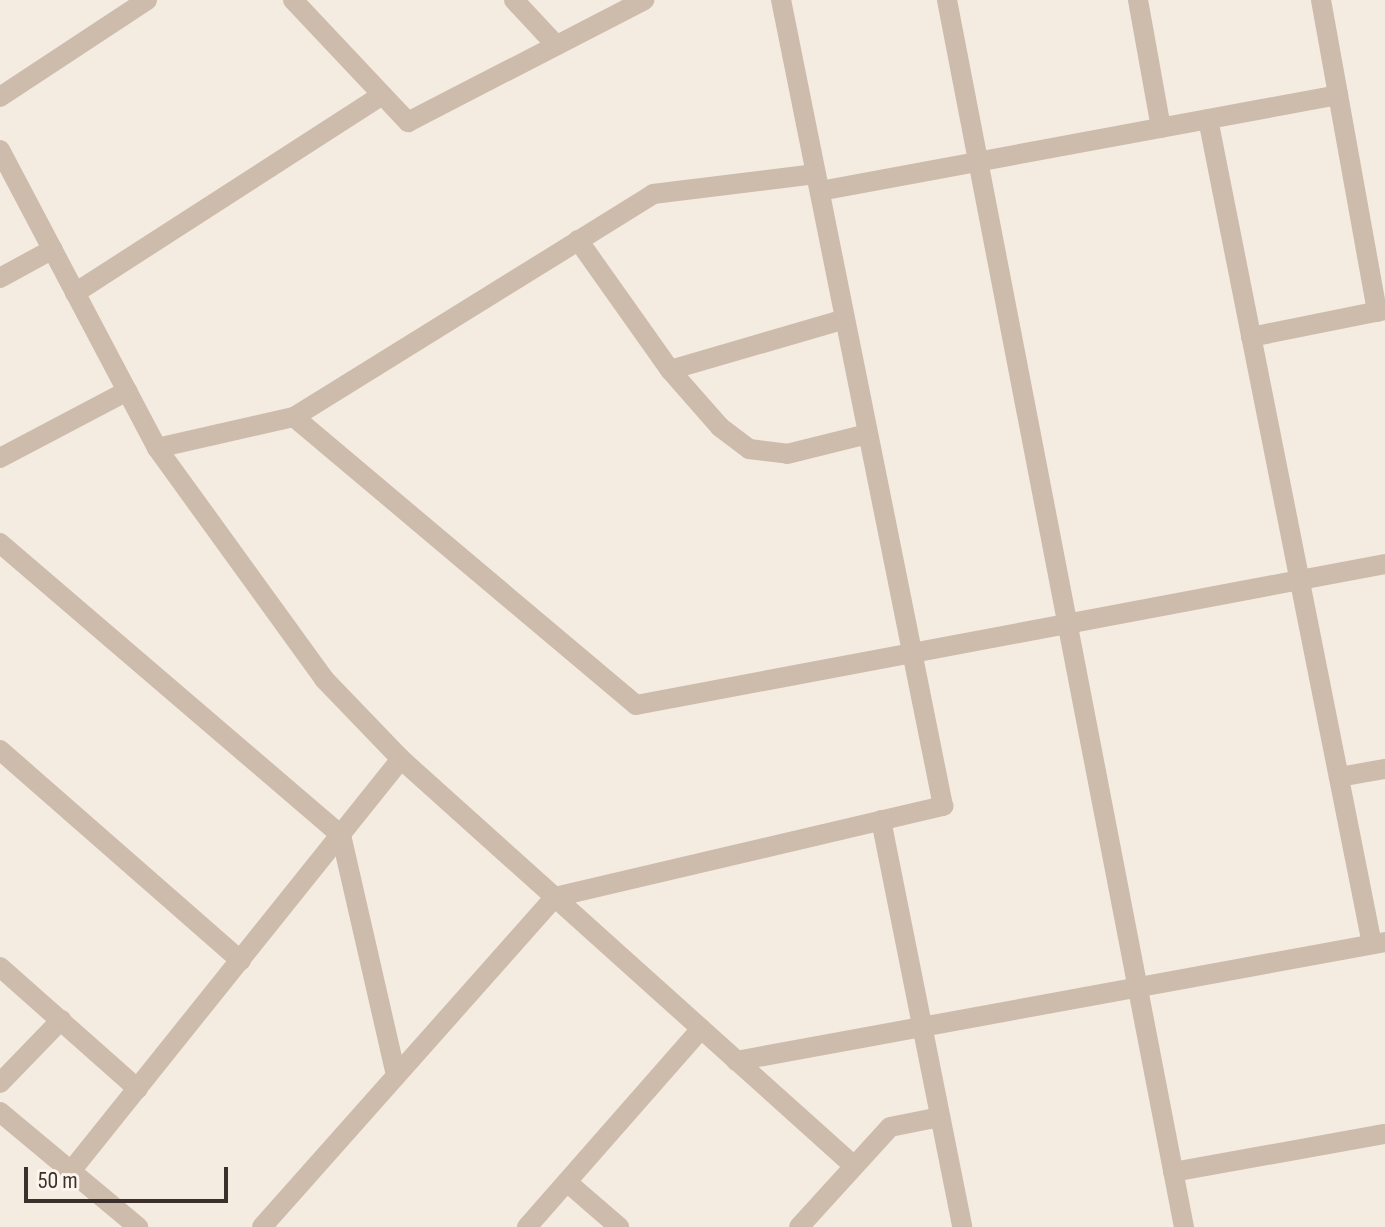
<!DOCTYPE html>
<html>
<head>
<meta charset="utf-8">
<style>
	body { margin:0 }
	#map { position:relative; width:1385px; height:1227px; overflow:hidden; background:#f4ebe1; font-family:"Sofia Sans Condensed",sans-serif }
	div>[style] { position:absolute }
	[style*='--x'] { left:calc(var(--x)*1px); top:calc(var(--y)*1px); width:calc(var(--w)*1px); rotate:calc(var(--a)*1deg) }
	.minor>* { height:20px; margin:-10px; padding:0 10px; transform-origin:10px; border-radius:10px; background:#cdbbac }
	span { translate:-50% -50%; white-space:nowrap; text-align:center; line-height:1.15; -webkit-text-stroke:7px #fbf5ee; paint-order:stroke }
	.scale { position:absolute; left:24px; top:1167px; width:204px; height:36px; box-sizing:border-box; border:4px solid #3b302b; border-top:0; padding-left:10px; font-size:24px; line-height:28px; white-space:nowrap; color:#3b302b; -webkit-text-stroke:6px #fbf5ee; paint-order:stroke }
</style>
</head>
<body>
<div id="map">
	<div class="minor">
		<div style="--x:293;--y:0;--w:168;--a:46.7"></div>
		<div style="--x:408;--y:122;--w:266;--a:-27.3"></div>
		<div style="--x:514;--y:0;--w:62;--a:47"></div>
		<div style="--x:947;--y:0;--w:1250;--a:79.07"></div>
		<div style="--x:1138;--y:0;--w:130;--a:79.8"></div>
		<div style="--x:1321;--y:0;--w:317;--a:79.8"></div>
		<div style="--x:0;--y:97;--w:176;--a:-33.4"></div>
		<div style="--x:1208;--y:119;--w:841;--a:78.76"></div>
		<div style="--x:0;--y:150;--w:337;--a:62.2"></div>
		<div style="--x:157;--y:448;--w:285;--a:54.1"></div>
		<div style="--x:324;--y:679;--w:111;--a:46.1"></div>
		<div style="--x:401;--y:759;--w:609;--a:41.94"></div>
		<div style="--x:820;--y:191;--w:527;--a:-10.5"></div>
		<div style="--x:578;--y:240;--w:159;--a:54.7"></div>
		<div style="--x:670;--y:370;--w:182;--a:-16.2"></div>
		<div style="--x:0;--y:278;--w:60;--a:-28.7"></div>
		<div style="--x:75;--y:293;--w:365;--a:-32.8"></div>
		<div style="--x:1251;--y:337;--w:137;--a:-11.4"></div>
		<div style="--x:670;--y:370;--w:76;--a:48.7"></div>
		<div style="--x:720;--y:427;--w:36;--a:37"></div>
		<div style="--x:749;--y:449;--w:38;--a:7"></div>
		<div style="--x:787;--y:454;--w:83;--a:-13.9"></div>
		<div style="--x:294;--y:417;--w:447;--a:40.1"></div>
		<div style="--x:636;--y:705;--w:762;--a:-10.66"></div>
		<div style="--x:157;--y:448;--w:140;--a:-12.8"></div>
		<div style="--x:294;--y:417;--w:423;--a:-31.8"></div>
		<div style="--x:653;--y:194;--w:164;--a:-7"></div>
		<div style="--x:0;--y:458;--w:144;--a:-27.8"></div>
		<div style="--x:0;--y:543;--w:449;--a:40.6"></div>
		<div style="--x:341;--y:835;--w:247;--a:77.1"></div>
		<div style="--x:0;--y:750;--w:320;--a:41.2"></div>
		<div style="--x:1339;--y:777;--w:47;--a:-9.9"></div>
		<div style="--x:881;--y:820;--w:415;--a:78.7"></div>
		<div style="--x:0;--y:967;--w:184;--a:41.5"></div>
		<div style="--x:736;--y:1061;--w:660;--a:-10.39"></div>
		<div style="--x:0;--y:1083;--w:88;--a:-45.9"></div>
		<div style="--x:0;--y:1112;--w:180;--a:39.8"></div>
		<div style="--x:71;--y:1171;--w:528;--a:-51.31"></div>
		<div style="--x:1173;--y:1172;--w:215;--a:-10.2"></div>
		<div style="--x:567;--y:1182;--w:69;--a:40.9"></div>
		<div style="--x:262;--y:1227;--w:441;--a:-48.4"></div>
		<div style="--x:555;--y:897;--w:399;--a:-13.2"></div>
		<div style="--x:943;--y:806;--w:822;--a:-101.36"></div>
		<div style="--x:527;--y:1227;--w:264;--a:-48.7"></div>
		<div style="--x:799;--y:1227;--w:135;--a:-47.7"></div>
		<div style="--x:890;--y:1127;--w:51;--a:-11.3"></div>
	</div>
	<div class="scale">50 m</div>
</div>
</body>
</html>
